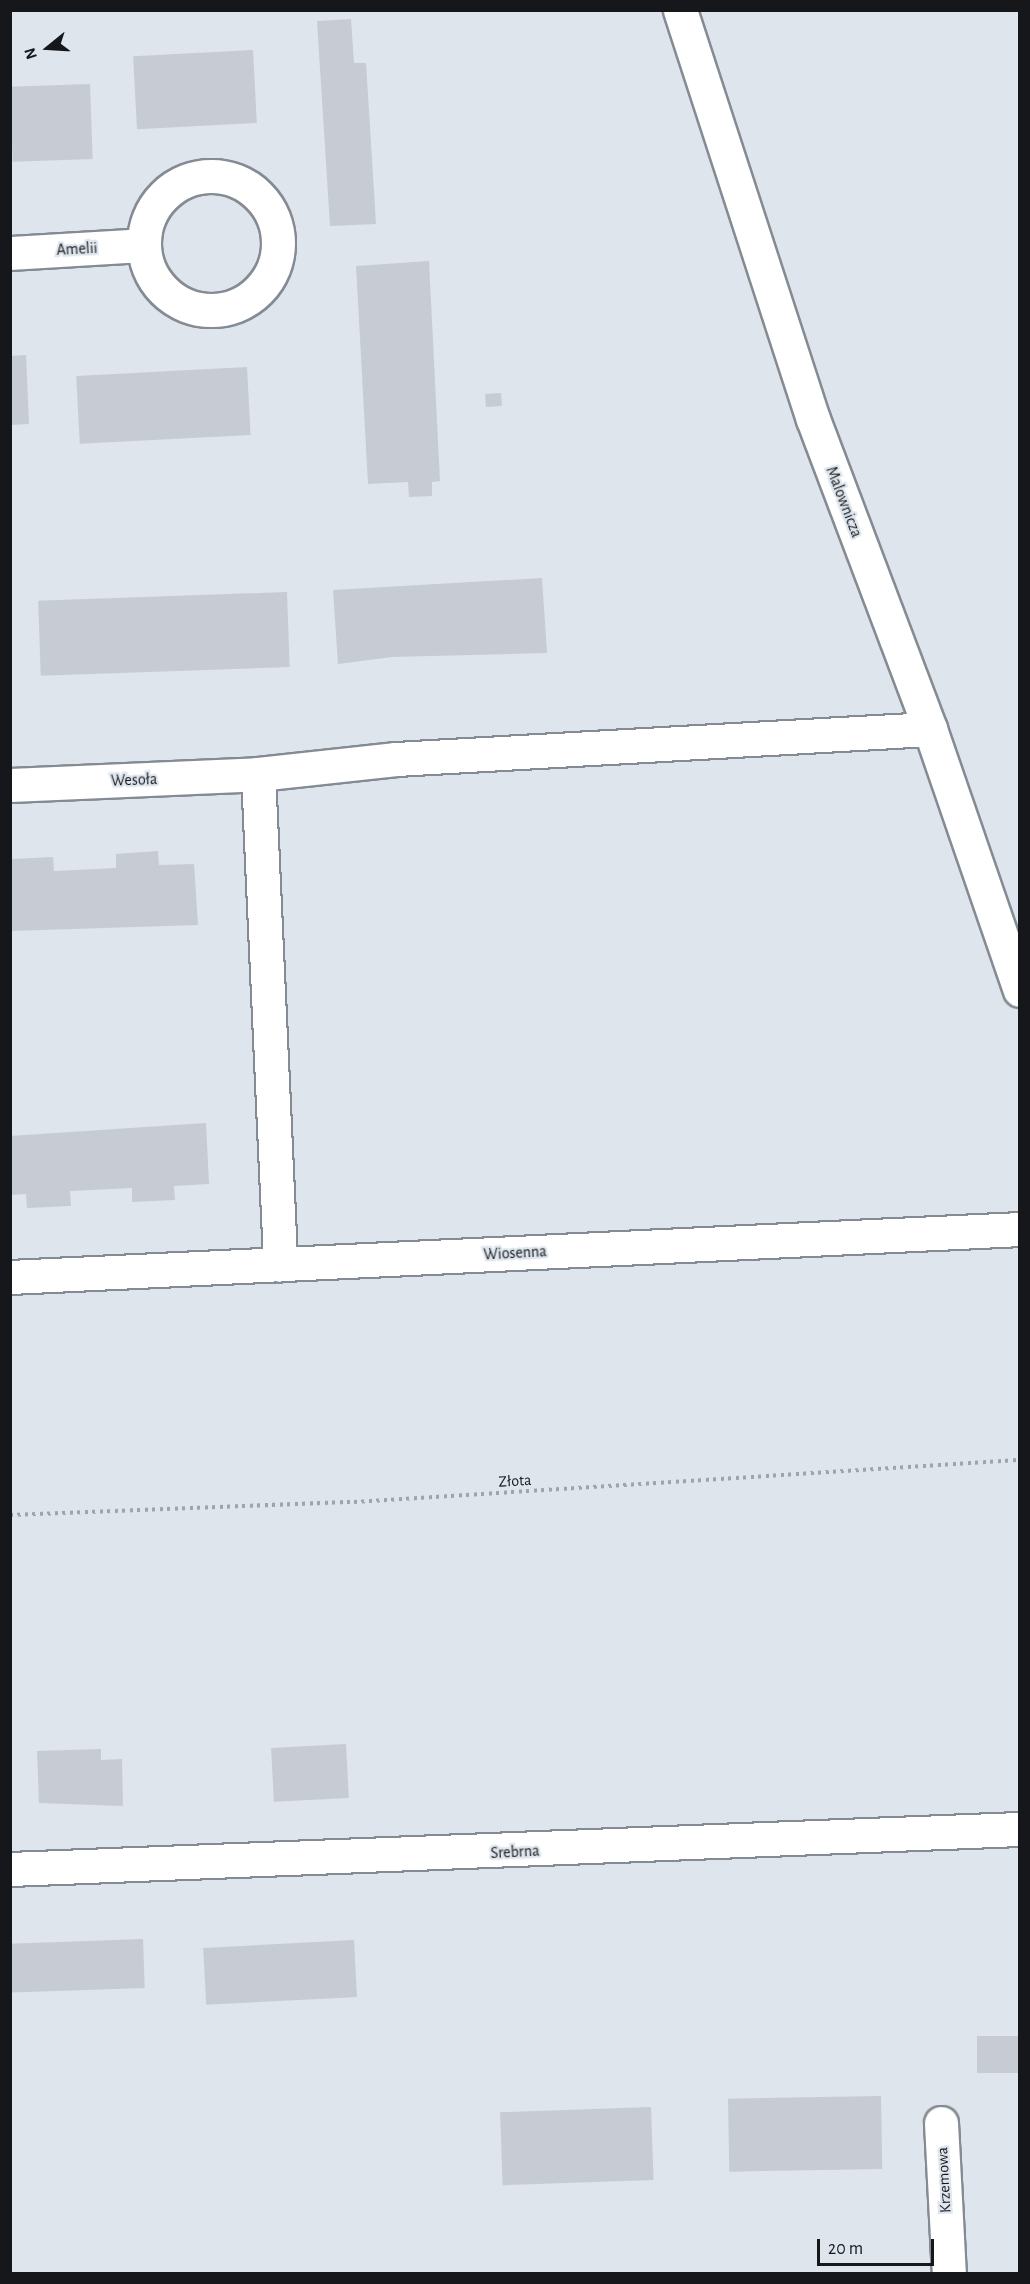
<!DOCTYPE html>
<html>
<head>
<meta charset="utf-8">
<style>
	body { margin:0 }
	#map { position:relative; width:1030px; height:2284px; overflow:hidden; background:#dee5ed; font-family:"Alegreya Sans",sans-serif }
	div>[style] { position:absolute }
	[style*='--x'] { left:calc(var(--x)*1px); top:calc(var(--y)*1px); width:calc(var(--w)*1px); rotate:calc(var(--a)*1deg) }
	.building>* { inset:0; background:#c7cbd4; transform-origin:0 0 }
	.path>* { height:4px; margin-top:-2px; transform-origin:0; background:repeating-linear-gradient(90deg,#9fa4aa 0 3px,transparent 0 7.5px) }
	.roads { filter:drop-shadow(2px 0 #848b92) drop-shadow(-2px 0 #848b92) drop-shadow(0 2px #848b92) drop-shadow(0 -2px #848b92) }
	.street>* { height:33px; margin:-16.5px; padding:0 16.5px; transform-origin:16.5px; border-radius:16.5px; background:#fff }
	.street>.ring { margin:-16.5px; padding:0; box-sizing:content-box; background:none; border:33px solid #fff; border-radius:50% }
	span { translate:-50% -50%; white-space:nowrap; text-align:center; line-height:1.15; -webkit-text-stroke:4.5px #dee5ed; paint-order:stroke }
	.street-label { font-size:16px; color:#15171a }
	.frame { position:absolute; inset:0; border:12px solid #15171a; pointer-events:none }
	.north { position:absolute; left:18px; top:18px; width:60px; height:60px; -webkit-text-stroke:4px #dee5ed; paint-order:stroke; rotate:252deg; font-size:16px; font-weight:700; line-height:24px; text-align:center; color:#15171a }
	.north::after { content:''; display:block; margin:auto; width:21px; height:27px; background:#15171a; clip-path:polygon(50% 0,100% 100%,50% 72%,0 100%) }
	.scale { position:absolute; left:817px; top:2239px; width:117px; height:27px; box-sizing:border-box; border:3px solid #15171a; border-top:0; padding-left:8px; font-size:18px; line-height:21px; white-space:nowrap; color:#15171a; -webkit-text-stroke:4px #dee5ed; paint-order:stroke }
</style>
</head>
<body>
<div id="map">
	<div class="building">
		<div style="clip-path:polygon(351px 19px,354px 63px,366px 63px,376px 224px,330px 226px,317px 21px)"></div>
		<div style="left:253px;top:50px;width:73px;height:120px;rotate:87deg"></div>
		<div style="left:90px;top:84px;width:75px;height:80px;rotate:88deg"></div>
		<div style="clip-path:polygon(429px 261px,440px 481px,432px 482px,432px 496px,409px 497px,408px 482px,368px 484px,356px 266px)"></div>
		<div style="clip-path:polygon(26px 355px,29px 424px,10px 425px,10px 356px)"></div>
		<div style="left:247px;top:367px;width:68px;height:171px;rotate:87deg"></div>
		<div style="left:501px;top:393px;width:13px;height:16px;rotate:86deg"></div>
		<div style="clip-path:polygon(542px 578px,547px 653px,392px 657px,338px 664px,333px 590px)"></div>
		<div style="left:287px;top:592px;width:75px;height:249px;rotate:88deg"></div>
		<div style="clip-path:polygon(158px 851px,159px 865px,194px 864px,198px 925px,10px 931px,11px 859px,53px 857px,54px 871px,116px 868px,116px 854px)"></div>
		<div style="clip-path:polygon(206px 1123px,209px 1184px,174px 1186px,175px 1200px,132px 1202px,132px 1188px,70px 1191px,71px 1206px,27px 1208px,26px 1194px,10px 1195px,10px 1136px)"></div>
		<div style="left:346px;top:1744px;width:54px;height:75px;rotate:87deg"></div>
		<div style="clip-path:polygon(101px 1749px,101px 1760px,122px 1759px,123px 1806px,39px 1803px,37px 1751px)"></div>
		<div style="left:143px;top:1939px;width:49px;height:133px;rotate:88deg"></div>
		<div style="left:354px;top:1940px;width:57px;height:151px;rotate:87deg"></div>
		<div style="left:1020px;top:2036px;width:37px;height:43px;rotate:90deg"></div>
		<div style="left:881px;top:2096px;width:73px;height:153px;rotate:89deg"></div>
		<div style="left:651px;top:2107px;width:73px;height:151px;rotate:88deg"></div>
	</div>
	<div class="path">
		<div style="--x:10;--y:1515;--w:344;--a:-2.2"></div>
		<div style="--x:354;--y:1502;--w:667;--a:-3.61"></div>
	</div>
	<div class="roads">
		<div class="street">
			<div style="--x:680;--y:10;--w:430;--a:72"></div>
			<div style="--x:813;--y:419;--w:331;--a:69.3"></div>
			<div style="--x:930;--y:729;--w:276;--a:71"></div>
			<div class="ring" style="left:144px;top:176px;width:101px;height:101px"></div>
			<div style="--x:10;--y:253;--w:133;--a:-3.4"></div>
			<div style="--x:258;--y:774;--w:491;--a:87.4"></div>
			<div style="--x:10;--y:785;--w:248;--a:-2.5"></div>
			<div style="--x:258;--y:774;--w:139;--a:-6.2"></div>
			<div style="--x:396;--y:759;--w:535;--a:-3.22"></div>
			<div style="--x:10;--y:1277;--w:1011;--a:-2.72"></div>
			<div style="--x:10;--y:1869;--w:1011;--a:-2.27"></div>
			<div style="--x:941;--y:2123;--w:151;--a:87"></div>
		</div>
	</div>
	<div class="street-label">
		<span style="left:77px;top:249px;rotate:-3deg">Amelii</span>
		<span style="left:844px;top:502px;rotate:69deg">Malownicza</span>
		<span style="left:134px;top:780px;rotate:-2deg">Wesoła</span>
		<span style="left:515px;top:1253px;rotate:-3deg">Wiosenna</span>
		<span style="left:515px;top:1481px;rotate:-3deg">Złota</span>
		<span style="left:515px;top:1852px;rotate:-3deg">Srebrna</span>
		<span style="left:944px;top:2180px;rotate:-93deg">Krzemowa</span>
	</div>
	<div class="frame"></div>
	<div class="north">N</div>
	<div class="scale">20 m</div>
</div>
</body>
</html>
